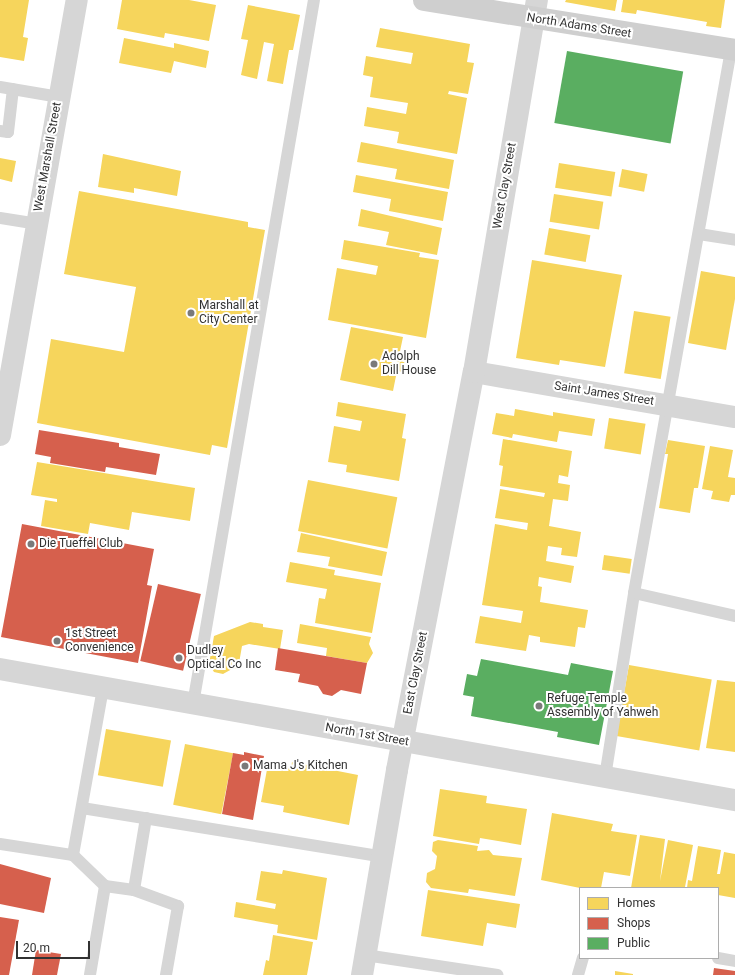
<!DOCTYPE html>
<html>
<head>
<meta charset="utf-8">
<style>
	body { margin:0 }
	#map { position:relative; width:735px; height:975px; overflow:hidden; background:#fff; font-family:Roboto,sans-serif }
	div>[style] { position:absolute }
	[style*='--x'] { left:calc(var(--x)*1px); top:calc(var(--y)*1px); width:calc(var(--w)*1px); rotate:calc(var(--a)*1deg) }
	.homes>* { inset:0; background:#f6d55c; transform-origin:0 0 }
	.shops>* { inset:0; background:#d6604d; transform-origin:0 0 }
	.public>* { inset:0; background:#5aae61; transform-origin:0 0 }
	.service>* { height:12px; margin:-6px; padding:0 6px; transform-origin:6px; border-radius:6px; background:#d6d6d6 }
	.minor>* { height:22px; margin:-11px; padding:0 11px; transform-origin:11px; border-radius:11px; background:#d6d6d6 }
	.tertiary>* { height:22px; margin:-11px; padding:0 11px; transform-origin:11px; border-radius:11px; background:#d6d6d6 }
	.secondary>* { height:22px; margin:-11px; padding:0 11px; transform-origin:11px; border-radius:11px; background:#cfcfcf }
	.dots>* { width:11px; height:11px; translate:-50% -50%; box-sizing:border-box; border:2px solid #fff; border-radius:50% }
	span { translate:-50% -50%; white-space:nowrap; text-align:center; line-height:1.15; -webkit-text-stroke:4px #fff; paint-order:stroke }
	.street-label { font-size:12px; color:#323232 }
	.poi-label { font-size:12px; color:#323232 }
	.left { translate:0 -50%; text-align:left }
	.legend { position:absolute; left:579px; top:887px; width:140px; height:72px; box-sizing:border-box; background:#fff; border:1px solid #adadad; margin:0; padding:5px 7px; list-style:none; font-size:12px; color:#323232 }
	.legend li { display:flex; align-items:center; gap:8px; height:20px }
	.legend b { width:20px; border:1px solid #adadad }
	.scale { position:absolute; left:16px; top:941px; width:74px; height:18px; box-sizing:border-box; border:2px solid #323232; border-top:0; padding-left:5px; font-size:12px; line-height:14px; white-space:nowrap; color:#323232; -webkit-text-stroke:3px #fff; paint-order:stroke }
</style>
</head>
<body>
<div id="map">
	<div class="homes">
		<div style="clip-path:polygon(0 0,29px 0,23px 37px,28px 38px,24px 61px,0 57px)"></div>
		<div style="clip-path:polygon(122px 0,189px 0,216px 5px,209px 41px,165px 33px,164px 38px,117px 29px)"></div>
		<div style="clip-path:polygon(566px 0,617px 0,615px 11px,565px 2px)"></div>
		<div style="clip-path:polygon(623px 0,725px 0,721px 28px,706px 26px,707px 22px,637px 10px,636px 14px,621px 12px)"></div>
		<div style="clip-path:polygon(248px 5px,300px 15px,293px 50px,289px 50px,283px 84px,267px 81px,274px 44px,264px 42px,257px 79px,241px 75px,248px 40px,241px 39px)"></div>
		<div style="clip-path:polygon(380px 28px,470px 44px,467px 62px,474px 63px,468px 94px,449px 91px,448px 94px,467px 98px,457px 154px,397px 143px,399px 132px,364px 126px,367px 107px,406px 114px,408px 103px,370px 97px,373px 77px,363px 75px,366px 56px,411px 64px,413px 53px,376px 47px)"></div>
		<div style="clip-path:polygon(124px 38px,174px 48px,174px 43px,209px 51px,206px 68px,174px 61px,171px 73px,119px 63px)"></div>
		<div style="clip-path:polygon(361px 142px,454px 160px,449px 189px,395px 179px,397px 169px,357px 162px)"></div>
		<div style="clip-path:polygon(103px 154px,181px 171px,177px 196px,134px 188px,134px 193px,98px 187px)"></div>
		<div style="clip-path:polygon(0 158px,16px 161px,12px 182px,0 179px)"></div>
		<div style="left:559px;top:163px;width:57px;height:25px;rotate:9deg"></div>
		<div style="left:622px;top:169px;width:26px;height:18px;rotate:11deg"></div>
		<div style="clip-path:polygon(356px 175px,448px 192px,443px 221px,389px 211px,391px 199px,353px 192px)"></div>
		<div style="clip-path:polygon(79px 191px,248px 222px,248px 227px,265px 230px,227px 448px,212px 445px,210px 455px,37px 423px,51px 339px,124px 352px,136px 287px,64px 274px)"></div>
		<div style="left:554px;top:194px;width:50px;height:28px;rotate:9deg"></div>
		<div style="clip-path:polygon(361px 209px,442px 228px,437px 255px,386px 245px,389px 232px,358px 226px)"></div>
		<div style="left:549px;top:228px;width:42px;height:27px;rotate:10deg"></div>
		<div style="clip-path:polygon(344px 240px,420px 253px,419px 257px,439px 260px,426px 338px,328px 320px,337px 268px,376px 275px,378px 266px,341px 259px)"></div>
		<div style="clip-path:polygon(532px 260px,622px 275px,605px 367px,560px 360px,559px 365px,516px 358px)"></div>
		<div style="clip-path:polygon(701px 271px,735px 277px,735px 299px,726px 350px,688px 343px)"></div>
		<div style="left:634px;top:311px;width:37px;height:63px;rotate:9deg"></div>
		<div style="clip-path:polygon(351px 327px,403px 337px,399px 356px,405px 357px,403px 372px,397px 371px,393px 391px,340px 380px)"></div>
		<div style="clip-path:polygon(338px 402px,406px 414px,402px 438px,406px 439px,399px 481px,346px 472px,347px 465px,328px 462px,334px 426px,360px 431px,362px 421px,336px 416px)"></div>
		<div style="clip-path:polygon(515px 409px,553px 416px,553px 412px,595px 419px,592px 436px,559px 431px,557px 442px,513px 434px,512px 438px,492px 434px,496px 413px,514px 416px)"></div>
		<div style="left:609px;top:418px;width:37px;height:31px;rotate:9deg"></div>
		<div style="clip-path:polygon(503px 439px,572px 451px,568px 477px,559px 475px,558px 483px,570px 485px,568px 501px,553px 499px,549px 526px,581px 532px,577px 557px,561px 555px,562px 548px,548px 546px,546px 561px,574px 566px,571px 583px,539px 577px,538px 586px,542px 587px,540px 602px,588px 610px,585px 628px,578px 627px,575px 647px,540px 642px,540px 637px,529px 635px,526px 651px,475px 643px,480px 616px,521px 623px,523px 611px,482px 605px,495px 524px,527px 530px,528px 523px,495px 518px,500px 489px,544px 497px,545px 493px,500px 486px,503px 466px,499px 465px)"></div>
		<div style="clip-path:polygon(668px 440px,705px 446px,698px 488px,694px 488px,690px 513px,659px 508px,668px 454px,665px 454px)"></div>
		<div style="clip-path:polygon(710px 446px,733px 450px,728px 477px,735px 478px,735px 495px,731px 495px,729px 502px,711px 499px,713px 491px,702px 489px)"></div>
		<div style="clip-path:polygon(37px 462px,195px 488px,190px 521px,132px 512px,129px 530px,90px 523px,88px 534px,41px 526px,45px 500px,57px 502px,57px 499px,31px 495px)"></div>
		<div style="left:308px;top:480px;width:91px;height:52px;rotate:11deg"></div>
		<div style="clip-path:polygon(301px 533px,387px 552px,382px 576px,328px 566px,330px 557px,297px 552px)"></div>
		<div style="left:604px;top:555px;width:28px;height:15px;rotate:8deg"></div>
		<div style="clip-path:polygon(290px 562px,335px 570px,334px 575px,381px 583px,372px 633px,315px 623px,319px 598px,325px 599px,327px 589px,286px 582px)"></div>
		<div style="clip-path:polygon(250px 622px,263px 624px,263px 627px,283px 630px,280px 649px,249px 644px,242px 646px,238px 669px,232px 669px,223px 674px,214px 672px,209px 664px,214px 636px)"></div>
		<div style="clip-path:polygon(300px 624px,371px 637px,369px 644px,373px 653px,367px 663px,326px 656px,327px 648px,297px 643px)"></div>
		<div style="left:629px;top:665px;width:84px;height:72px;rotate:10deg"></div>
		<div style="clip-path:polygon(717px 680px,735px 682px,735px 752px,706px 748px)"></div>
		<div style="left:106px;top:729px;width:66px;height:47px;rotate:10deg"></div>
		<div style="left:185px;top:744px;width:49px;height:62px;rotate:11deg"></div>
		<div style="clip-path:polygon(292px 762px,358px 775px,349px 825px,283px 812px,284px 806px,261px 802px,268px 764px,291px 769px)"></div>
		<div style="clip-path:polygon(440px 789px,487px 796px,486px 803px,527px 809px,521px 845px,480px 838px,479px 844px,433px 836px)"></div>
		<div style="clip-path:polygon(552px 813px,613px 824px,611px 831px,637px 835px,630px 876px,604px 872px,601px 888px,580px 888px,541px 880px)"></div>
		<div style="clip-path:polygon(640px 835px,665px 839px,660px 881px,668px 840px,693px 845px,685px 887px,631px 888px)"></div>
		<div style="clip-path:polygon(438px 840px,478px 846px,477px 851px,489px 850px,493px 855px,522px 858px,515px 896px,469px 889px,468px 893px,431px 888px,426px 882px,427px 873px,435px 869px,437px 856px,432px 851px,433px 842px)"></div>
		<div style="clip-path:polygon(698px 846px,721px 850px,717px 874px,720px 874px,724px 852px,735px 854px,735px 898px,718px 895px,718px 888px,687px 888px,688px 880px,692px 881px)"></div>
		<div style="clip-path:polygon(283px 870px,327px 878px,317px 940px,277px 933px,278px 925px,234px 917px,236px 902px,275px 909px,276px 904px,256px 900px,261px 871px,282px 874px)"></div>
		<div style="clip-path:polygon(428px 890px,520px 904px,516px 928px,487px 923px,483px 946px,421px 936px)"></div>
		<div style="clip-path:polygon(273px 935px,313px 942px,307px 975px,263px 975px,266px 960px,269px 961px)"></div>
		<div style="clip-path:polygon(615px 971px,633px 974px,633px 975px,615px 975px)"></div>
	</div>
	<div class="shops">
		<div style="clip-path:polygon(39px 430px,119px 443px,119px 447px,160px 454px,156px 475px,106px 467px,105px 472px,50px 463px,51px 457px,35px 454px)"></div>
		<div style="clip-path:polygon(22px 524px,154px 549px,147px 585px,152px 586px,138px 663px,1px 637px)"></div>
		<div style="left:158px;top:584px;width:44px;height:79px;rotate:13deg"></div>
		<div style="clip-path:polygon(278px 648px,367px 663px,361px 694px,341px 690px,332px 696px,323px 694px,318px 686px,298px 682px,300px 674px,275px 670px)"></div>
		<div style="clip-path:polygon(244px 752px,264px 756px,253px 820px,222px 814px,233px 753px,244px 755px)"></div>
		<div style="clip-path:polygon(0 864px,51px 878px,44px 913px,0 904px)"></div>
		<div style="clip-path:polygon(0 917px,19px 920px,9px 975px,0 975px)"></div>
		<div style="clip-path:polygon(36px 950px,61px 954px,57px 975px,32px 975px)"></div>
		<div style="clip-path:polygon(714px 968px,735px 971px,735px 975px,713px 975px)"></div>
	</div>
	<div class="public">
		<div style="left:567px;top:51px;width:118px;height:73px;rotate:10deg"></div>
		<div style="clip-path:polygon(481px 659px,568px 675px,571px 663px,613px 671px,599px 745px,557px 737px,558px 732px,471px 716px,474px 697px,463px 695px,467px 674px,477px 676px)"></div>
	</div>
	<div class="service">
		<div style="--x:0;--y:87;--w:60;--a:9.6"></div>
		<div style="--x:0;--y:131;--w:8;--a:7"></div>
		<div style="--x:8;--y:132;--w:43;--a:-83.4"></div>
		<div style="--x:0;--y:218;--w:37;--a:9"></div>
		<div style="--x:699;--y:234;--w:36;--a:9"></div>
		<div style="--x:634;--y:593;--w:104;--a:12.8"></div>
		<div style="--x:193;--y:704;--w:714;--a:-80.25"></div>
		<div style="--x:605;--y:777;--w:186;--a:-81"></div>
		<div style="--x:634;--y:593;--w:552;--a:-79.87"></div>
		<div style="--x:82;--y:808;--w:305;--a:9.2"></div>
		<div style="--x:146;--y:818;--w:73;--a:99.5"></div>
		<div style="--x:134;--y:890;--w:47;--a:20"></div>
		<div style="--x:178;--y:906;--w:70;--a:99.9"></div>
		<div style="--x:0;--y:844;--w:74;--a:8.6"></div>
		<div style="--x:73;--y:855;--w:45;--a:44.1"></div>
		<div style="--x:105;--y:886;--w:90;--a:99.6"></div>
		<div style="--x:73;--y:855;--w:169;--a:-79.8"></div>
		<div style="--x:105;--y:886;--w:29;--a:8"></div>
		<div style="--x:365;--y:955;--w:134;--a:8.6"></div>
		<div style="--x:718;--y:958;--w:17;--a:10"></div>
		<div style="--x:578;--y:975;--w:18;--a:-74"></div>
	</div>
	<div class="minor">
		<div style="--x:474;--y:372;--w:265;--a:9.8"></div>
	</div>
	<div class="tertiary">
		<div style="--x:0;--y:435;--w:442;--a:-80"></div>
		<div style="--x:0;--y:669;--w:747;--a:10.11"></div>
		<div style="--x:362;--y:975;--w:208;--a:-80.3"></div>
		<div style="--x:397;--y:770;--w:405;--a:-79.1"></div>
		<div style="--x:474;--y:372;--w:377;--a:-80.4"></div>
	</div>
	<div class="secondary">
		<div style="--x:424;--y:0;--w:315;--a:9.1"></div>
	</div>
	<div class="dots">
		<div style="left:191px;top:313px;background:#7a7a7a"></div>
		<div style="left:374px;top:364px;background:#7a7a7a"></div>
		<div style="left:31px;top:544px;background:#7a7a7a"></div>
		<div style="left:57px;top:641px;background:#7a7a7a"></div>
		<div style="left:179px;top:658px;background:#7a7a7a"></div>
		<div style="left:539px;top:706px;background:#7a7a7a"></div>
		<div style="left:245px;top:766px;background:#7a7a7a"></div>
	</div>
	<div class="street-label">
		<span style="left:579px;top:26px;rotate:9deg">North Adams Street</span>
		<span style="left:48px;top:157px;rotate:-80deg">West Marshall Street</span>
		<span style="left:505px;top:186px;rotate:-80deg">West Clay Street</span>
		<span style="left:604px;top:394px;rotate:9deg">Saint James Street</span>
		<span style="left:416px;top:673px;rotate:-79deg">East Clay Street</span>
		<span style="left:367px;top:735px;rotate:10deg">North 1st Street</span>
	</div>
	<div class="poi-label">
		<span class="left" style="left:199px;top:313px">Marshall at<br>City Center</span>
		<span class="left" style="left:382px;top:364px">Adolph<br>Dill House</span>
		<span class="left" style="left:39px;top:544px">Die Tueffel Club</span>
		<span class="left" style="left:65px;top:641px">1st Street<br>Convenience</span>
		<span class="left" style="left:187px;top:658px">Dudley<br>Optical Co Inc</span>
		<span class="left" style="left:547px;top:706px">Refuge Temple<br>Assembly of Yahweh</span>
		<span class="left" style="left:253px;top:766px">Mama J's Kitchen</span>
	</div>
	<ul class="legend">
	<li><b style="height:11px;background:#f6d55c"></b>Homes</li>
	<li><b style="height:11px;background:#d6604d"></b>Shops</li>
	<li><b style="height:11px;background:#5aae61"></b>Public</li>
	</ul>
	<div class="scale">20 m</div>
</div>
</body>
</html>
